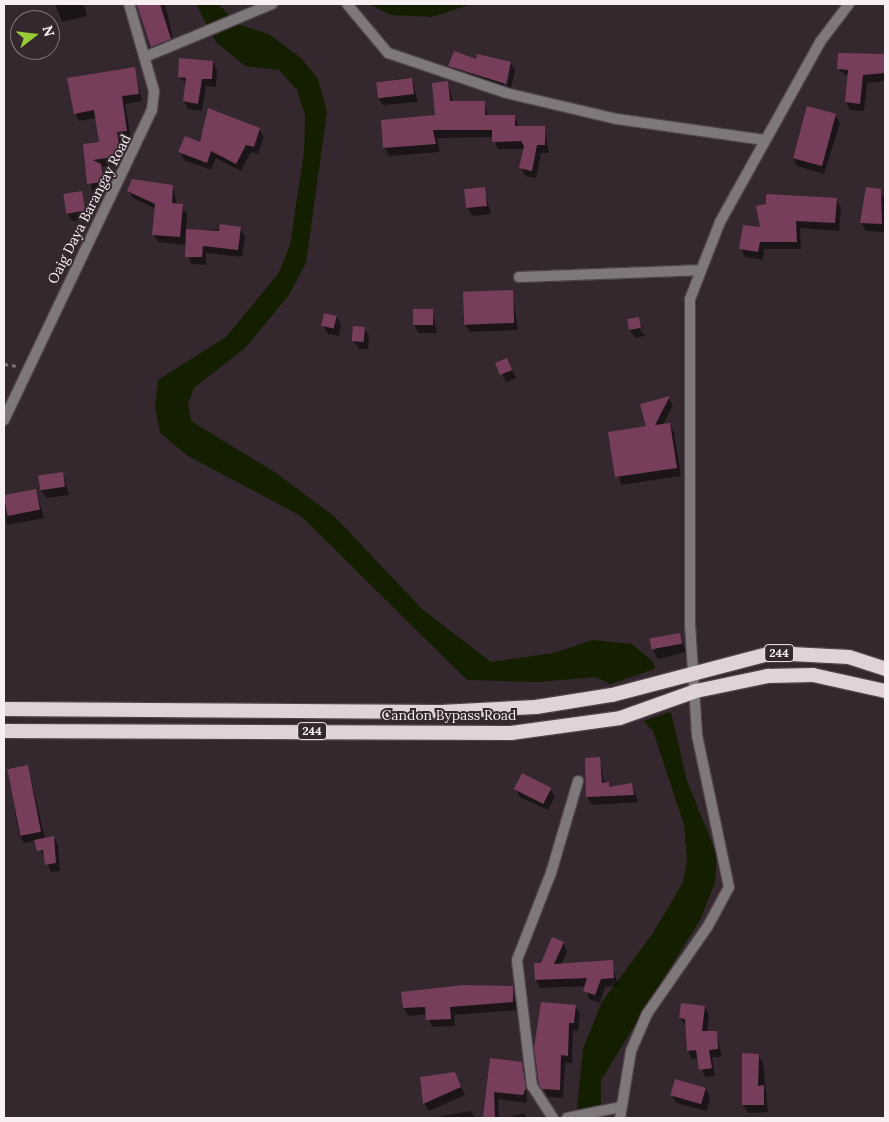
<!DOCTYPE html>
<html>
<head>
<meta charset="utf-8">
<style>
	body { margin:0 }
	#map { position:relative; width:889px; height:1122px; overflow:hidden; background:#34282e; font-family:Lora,serif }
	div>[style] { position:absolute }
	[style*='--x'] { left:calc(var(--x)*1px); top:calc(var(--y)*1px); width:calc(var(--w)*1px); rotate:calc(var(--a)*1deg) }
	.water>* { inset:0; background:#141f02 }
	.pier>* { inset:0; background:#34282e }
	.shadow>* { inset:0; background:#0007 }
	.building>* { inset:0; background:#773e5b; transform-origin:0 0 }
	.path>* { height:2.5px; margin-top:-1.25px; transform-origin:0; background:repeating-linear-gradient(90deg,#7e7378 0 4px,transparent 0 8px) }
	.roads { filter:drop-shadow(1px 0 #4f444a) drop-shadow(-1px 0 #4f444a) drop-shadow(0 1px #4f444a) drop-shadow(0 -1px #4f444a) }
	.minor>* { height:10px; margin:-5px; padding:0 5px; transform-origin:5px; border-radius:5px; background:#7e787b }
	.tertiary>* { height:10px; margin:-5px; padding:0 5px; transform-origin:5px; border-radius:5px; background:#7e787b }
	.trunk>* { height:14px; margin:-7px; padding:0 7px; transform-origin:7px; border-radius:7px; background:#e1d2d8 }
	span { translate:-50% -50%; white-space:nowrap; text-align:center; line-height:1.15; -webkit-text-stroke:4px #34282e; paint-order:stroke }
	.shield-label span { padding:1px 4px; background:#34282e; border:1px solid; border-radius:4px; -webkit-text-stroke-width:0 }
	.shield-label { font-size:12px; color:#f8eff3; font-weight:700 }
	.street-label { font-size:14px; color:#f8eff3 }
	.frame { position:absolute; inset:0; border:5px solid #f8eff3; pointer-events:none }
	.north { position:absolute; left:10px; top:10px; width:50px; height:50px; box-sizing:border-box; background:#34282e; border:1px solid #82787d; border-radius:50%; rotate:74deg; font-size:14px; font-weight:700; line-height:20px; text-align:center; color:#f8eff3 }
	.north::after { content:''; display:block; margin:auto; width:18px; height:22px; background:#99cb36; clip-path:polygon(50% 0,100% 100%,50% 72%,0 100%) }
</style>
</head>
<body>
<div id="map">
	<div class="water">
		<div style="clip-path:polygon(196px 4px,218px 4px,238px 24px,269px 34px,302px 59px,318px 79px,327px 112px,306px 263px,289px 295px,246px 347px,194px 388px,188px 404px,191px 421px,276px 473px,335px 517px,422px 609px,491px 662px,554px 653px,592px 640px,632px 644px,653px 662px,672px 716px,687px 781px,717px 855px,715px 882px,701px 918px,601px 1080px,601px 1118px,576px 1118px,583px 1049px,602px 1002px,653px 933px,683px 882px,687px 859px,684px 825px,653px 731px,607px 682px,595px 677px,539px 682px,467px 680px,301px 516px,188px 456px,160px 433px,155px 406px,158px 380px,226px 337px,278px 274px,290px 245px,304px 152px,305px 115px,297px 90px,279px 70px,245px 66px,216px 42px)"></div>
		<div style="clip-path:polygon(369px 4px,472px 4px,432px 17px,391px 15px)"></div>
	</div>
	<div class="pier">
		<div style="clip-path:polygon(657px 668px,673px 711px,641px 722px,608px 685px)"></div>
	</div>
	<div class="shadow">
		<div style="clip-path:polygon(55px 4px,84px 4px,87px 16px,62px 22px)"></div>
		<div style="clip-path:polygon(140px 4px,165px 4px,175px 47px,157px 53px)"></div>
		<div style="clip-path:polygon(839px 54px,885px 55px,885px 81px,867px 83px,864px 111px,850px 110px,846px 102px,849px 77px,838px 69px)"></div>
		<div style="clip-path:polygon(476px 61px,511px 63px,515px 71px,510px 92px,506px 90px,511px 68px,503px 89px,454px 74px,450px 66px)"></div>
		<div style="clip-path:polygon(213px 62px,217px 70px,216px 87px,206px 86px,202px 111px,188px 109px,184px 101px,187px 85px,179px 77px)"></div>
		<div style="clip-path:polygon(134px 68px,142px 101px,125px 104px,131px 138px,121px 140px,125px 163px,102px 167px,108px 190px,92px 192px,84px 145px,101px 143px,96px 118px,79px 121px,75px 113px)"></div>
		<div style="clip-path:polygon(412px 79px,418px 102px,383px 105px,378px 97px)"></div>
		<div style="clip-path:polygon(448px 83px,453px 103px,484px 102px,488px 116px,514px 116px,519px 128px,544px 127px,549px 153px,541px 153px,536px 178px,525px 176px,521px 168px,525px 149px,498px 149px,493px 137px,437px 138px,440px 152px,389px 156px,384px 148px,436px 116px)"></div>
		<div style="clip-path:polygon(835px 115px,840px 123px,824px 174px,797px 166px,793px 158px)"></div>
		<div style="clip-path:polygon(259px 129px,264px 137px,258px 154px,251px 152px,241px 171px,216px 158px,211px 170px,184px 160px,180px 152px)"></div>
		<div style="clip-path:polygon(173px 186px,177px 205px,187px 213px,186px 231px,240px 228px,245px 236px,242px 257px,206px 253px,206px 265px,191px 264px,186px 245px,158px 242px,153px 234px,156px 209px,133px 198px,128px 190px)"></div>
		<div style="clip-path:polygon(484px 189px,491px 214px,472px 216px,468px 208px)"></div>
		<div style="clip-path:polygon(867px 189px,880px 191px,885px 199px,885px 232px,866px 231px,861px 223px)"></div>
		<div style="clip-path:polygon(81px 193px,88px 219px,72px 221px,67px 213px)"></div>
		<div style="clip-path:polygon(836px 200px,841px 208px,839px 231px,800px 228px,801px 249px,764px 249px,763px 260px,745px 257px,741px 249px,762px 229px)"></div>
		<div style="clip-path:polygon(512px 291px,518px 330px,470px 332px,465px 324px)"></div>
		<div style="clip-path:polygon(432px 310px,437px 333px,419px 333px,414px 325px)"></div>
		<div style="clip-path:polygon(337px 317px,341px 325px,339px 336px,328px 334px,323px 326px)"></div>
		<div style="clip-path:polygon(evenodd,638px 319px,645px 336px,635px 338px,630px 330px,638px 319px,639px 326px,642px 326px,644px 334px,642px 334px,639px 326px)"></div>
		<div style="clip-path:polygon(364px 328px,369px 336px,368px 349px,359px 349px,354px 341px)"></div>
		<div style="clip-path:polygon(507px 360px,516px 378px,506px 382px,502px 374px)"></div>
		<div style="clip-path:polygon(669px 398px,673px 405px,663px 425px,669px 424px,674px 432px,681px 476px,621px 485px,609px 433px,647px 427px)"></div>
		<div style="clip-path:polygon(63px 473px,69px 495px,46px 498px,41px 490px)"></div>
		<div style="clip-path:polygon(36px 491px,44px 518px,7px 525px,4px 496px)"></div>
		<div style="clip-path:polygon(679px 634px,686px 652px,658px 659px,653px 651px)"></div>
		<div style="clip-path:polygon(599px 759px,605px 784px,611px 788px,632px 784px,638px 802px,592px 805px,587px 797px,586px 760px)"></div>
		<div style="clip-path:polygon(28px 766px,45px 839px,54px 837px,58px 845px,60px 871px,51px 872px,36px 841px,24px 843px,19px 835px,8px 768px)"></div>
		<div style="clip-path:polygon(516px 789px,550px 789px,555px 797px,548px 810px,520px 797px)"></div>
		<div style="clip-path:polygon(563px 943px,567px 951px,561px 965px,612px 962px,618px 986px,605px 987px,600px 1003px,589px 999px,586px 986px,540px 988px,536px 980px,542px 964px)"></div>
		<div style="clip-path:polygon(512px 987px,517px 1010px,454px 1015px,455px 1026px,432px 1027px,427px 1014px,408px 1016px,404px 1008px)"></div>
		<div style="clip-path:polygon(575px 1006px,580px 1014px,578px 1031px,573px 1030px,572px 1063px,565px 1063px,563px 1098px,548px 1097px,540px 1083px)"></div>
		<div style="clip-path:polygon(705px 1007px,709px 1015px,707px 1032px,716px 1032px,722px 1057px,712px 1057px,715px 1076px,705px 1077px,698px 1058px,692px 1059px,688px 1051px,686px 1026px,680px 1018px)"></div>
		<div style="clip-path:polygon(743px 1055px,758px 1055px,763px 1063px,768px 1112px,748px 1113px,743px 1105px)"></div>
		<div style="clip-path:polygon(492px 1060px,521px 1063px,526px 1071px,527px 1103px,498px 1099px,499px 1118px,484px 1118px)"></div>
		<div style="clip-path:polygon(454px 1073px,465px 1095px,429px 1111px,424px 1103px)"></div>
		<div style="clip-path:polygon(706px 1089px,710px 1097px,707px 1111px,676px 1103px,672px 1095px)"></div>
		<div style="clip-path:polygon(471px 1111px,475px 1118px,431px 1118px)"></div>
		<div style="clip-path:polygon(524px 1113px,527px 1118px,506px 1118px)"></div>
	</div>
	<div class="building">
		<div style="clip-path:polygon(142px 4px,160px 4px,171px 39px,151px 47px,137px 5px)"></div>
		<div style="clip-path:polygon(454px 51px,476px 59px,477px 54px,511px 62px,506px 84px,448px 66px)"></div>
		<div style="clip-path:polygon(838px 53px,885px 54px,885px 73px,863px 75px,860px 104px,845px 102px,848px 70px,837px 69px)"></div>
		<div style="clip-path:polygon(179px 58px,213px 61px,212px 79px,202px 79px,198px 104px,183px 101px,186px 78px,178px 77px)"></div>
		<div style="clip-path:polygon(135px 67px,139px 94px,122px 96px,127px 131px,117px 132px,121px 156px,93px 160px,101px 164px,104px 182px,87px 184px,83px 144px,99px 142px,94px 110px,74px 114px,67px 78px)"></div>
		<div style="left:412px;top:78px;width:16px;height:36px;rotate:83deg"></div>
		<div style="clip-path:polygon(448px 81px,450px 101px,485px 101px,485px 115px,515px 115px,515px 126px,545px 126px,545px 145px,537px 145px,532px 171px,519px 168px,524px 146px,521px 141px,492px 142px,492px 130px,433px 130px,436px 144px,383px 148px,381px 120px,435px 115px,432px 83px)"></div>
		<div style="left:807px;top:106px;width:30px;height:54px;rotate:15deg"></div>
		<div style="clip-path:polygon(208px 108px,260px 128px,254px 147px,246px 145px,236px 164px,211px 151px,207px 163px,178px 152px,185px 136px,200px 142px)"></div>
		<div style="clip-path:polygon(132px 179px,173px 185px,172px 203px,183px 204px,180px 237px,152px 235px,155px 204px,127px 191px)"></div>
		<div style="left:485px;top:187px;width:19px;height:21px;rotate:84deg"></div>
		<div style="clip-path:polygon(866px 187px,881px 189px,882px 224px,860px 223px)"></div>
		<div style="left:82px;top:191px;width:20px;height:19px;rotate:81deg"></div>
		<div style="clip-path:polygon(766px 194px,837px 198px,835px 223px,796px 221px,797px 242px,760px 242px,758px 252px,739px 249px,743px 225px,760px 227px,756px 206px,766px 204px)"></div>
		<div style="clip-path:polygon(220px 224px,241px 227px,238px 250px,203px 246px,202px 257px,185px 257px,186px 229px,219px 231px)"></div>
		<div style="left:513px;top:290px;width:33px;height:50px;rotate:88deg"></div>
		<div style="left:413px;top:309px;width:20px;height:16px"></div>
		<div style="left:324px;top:313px;width:13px;height:13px;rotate:13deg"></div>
		<div style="left:639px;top:317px;width:11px;height:12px;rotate:80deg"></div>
		<div style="left:353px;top:326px;width:12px;height:15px;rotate:5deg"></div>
		<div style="left:507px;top:358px;width:13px;height:13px;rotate:67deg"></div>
		<div style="clip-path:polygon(670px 396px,655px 425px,670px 423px,677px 468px,615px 477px,608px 432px,646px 426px,640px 404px)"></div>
		<div style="left:63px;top:472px;width:15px;height:25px;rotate:82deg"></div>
		<div style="left:36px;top:489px;width:21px;height:33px;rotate:79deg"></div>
		<div style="left:680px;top:633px;width:11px;height:31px;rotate:80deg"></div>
		<div style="clip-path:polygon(600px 757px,602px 783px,609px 782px,609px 787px,632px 783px,634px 795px,586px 797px,585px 758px)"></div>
		<div style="left:28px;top:765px;width:68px;height:21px;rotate:79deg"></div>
		<div style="left:522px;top:773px;width:33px;height:18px;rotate:27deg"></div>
		<div style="clip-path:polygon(54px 836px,56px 863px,45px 865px,43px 850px,37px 851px,34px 840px)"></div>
		<div style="clip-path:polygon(552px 937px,564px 942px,554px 964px,613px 960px,614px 978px,601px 979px,595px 995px,583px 991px,587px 978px,535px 980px,534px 963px,541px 963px)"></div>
		<div style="clip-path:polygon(464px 985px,513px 986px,513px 1002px,450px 1007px,451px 1019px,426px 1020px,425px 1007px,403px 1008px,401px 992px)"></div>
		<div style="clip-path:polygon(541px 1002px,576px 1005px,574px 1023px,569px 1023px,568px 1056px,561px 1055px,560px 1090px,542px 1089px,539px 1084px,534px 1048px)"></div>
		<div style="clip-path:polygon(681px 1003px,705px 1006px,702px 1031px,717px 1031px,718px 1049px,709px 1050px,712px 1068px,699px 1070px,696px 1050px,687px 1051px,685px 1019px,679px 1018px)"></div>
		<div style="clip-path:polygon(742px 1053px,759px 1054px,758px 1086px,764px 1085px,764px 1105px,742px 1105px)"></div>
		<div style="clip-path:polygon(490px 1058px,522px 1062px,526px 1088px,523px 1095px,494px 1092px,495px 1118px,483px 1118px)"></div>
		<div style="clip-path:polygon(455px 1072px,461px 1087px,423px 1104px,420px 1077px)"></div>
		<div style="left:675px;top:1079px;width:32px;height:17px;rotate:16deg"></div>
	</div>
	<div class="path">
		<div style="--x:4;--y:364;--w:12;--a:9"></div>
	</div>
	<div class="roads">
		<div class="minor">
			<div style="--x:347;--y:4;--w:64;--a:50.1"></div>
			<div style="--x:388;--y:53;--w:125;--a:18.7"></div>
			<div style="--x:506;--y:93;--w:114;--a:13.2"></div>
			<div style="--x:617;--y:119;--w:149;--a:8.1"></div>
			<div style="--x:145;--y:57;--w:138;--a:-22.7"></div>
			<div style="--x:519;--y:277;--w:180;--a:-2.2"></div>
			<div style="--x:553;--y:1118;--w:38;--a:-123"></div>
			<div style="--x:532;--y:1086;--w:127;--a:-96.8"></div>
			<div style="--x:517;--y:960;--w:93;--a:-68.7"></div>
			<div style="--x:551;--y:873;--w:96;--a:-73.6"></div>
			<div style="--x:567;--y:1118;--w:54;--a:-11.7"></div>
			<div style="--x:620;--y:1118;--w:68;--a:-80.7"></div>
			<div style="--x:631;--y:1051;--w:40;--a:-66.6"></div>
			<div style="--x:647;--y:1014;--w:107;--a:-55.3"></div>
			<div style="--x:708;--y:926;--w:44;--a:-61.7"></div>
			<div style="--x:729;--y:887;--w:155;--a:-101.9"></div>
			<div style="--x:697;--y:735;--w:111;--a:-93.6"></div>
			<div style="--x:690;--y:624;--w:325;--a:-90"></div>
			<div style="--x:690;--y:299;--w:83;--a:-68.7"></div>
			<div style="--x:720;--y:222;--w:206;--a:-60.9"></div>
			<div style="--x:820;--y:42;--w:48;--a:-52.7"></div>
		</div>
		<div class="tertiary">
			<div style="--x:4;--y:420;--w:344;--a:-64.5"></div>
			<div style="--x:152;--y:110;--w:19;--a:-84"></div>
			<div style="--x:154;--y:91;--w:91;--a:-106"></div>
		</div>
		<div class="trunk">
			<div style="--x:4;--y:709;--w:437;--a:0.4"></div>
			<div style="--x:441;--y:712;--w:95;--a:-3"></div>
			<div style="--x:536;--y:707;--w:77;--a:-9"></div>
			<div style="--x:612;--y:695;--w:165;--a:-14.7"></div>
			<div style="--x:772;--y:653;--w:77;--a:3"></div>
			<div style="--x:849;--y:657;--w:38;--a:18"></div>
			<div style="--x:4;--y:731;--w:507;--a:0.23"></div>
			<div style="--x:511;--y:733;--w:110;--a:-7.8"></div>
			<div style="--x:620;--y:718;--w:81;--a:-19.6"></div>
			<div style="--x:696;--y:691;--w:74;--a:-11.8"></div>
			<div style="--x:768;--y:676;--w:45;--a:-1.3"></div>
			<div style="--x:813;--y:675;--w:74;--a:12.5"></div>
		</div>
	</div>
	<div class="shield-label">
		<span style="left:779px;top:653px">244</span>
		<span style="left:312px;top:731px">244</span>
	</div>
	<div class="street-label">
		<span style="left:89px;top:209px;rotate:-63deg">Oaig Daya Barangay Road</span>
		<span style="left:449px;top:715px">Candon Bypass Road</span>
	</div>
	<div class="frame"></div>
	<div class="north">N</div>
</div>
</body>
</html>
